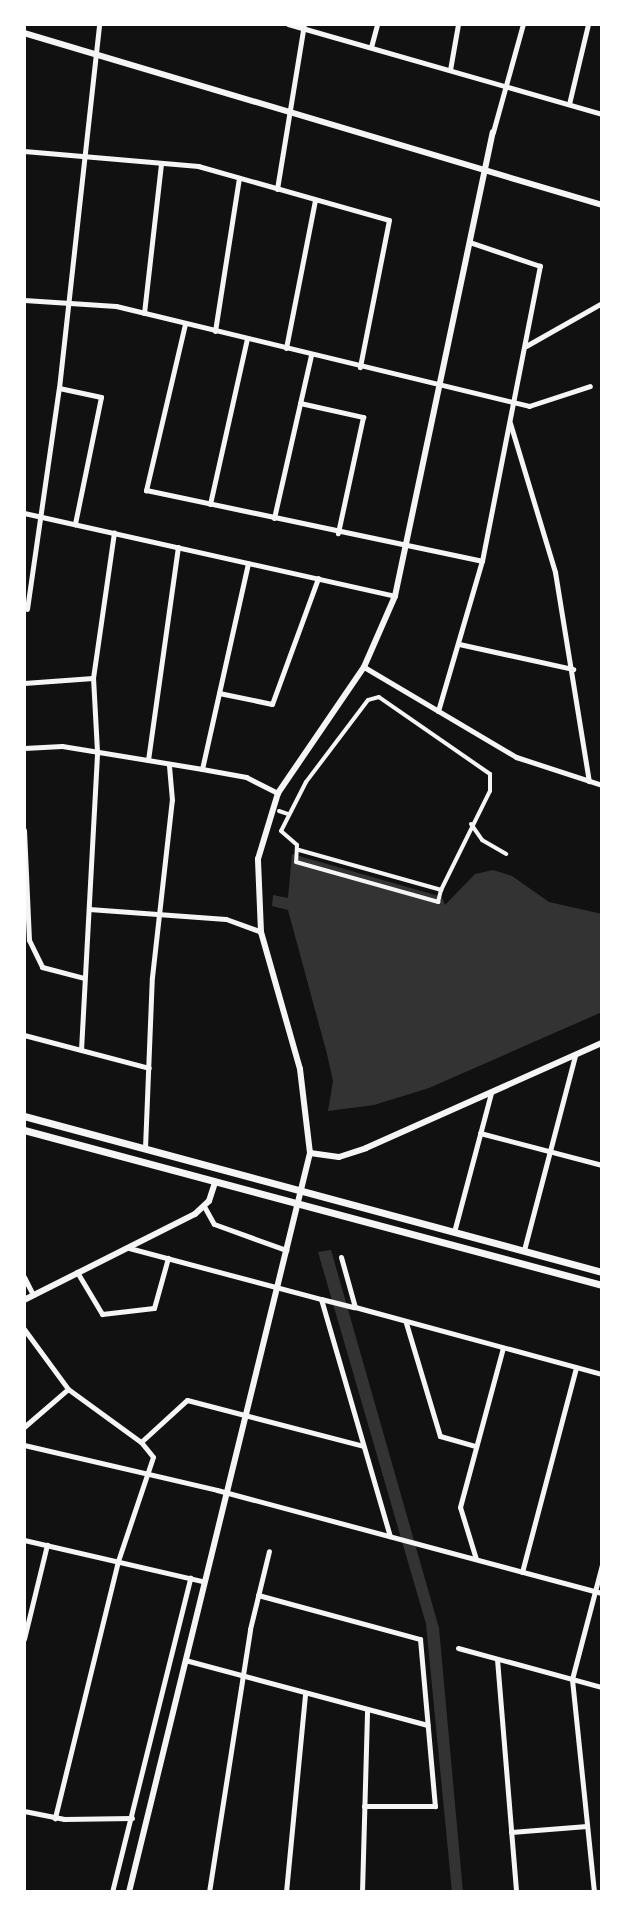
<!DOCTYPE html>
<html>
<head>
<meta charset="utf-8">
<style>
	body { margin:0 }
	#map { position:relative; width:626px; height:1916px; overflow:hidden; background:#111; font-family:Helvetica,sans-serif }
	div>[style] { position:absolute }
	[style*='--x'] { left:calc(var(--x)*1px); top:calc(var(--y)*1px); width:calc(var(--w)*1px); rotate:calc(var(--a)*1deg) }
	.water>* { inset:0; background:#333 }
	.pedestrian>* { height:4px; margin:-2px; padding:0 2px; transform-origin:2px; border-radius:2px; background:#f5f5f5 }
	.minor>* { height:5px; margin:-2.5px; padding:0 2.5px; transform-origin:2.5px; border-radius:2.5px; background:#f5f5f5 }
	.tertiary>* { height:6px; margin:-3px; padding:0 3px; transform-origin:3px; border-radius:3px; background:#f5f5f5 }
	.secondary>* { height:7px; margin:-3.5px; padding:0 3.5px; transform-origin:3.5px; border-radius:3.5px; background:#f5f5f5 }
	span { translate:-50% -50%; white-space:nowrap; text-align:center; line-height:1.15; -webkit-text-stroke:6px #fff; paint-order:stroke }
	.frame { position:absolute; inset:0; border:26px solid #fff; pointer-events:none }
</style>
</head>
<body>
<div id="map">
	<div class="water">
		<div style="clip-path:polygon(292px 854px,442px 897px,445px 905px,475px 874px,493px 870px,512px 876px,549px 902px,602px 914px,602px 1012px,429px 1088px,374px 1105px,328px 1111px,333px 1081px,327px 1054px,288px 910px,272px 906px,273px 895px,288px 898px)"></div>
		<div style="clip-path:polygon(331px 1250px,439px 1628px,463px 1892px,452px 1892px,426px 1624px,318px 1252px)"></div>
	</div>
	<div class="pedestrian">
		<div style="--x:279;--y:811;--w:9;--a:18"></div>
		<div style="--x:471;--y:824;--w:19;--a:55"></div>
		<div style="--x:482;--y:840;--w:28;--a:30"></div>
		<div style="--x:299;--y:850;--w:148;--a:15.7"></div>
		<div style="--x:441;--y:890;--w:110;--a:-63.7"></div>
		<div style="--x:490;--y:791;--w:17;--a:-90"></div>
		<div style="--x:490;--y:774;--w:135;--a:-145.3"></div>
		<div style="--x:379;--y:697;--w:11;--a:165"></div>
		<div style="--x:368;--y:700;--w:103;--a:127.1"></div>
		<div style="--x:306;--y:782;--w:55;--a:117"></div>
		<div style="--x:281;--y:831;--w:21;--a:41"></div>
		<div style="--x:297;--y:845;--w:17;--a:93"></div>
		<div style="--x:296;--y:862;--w:148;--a:15.7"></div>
		<div style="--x:438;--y:902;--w:12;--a:-76"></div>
	</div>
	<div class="minor">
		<div style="--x:288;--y:24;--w:327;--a:16"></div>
		<div style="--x:371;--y:47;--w:24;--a:-75"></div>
		<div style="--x:450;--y:70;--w:47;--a:-80.1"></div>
		<div style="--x:569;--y:104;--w:82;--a:-76.6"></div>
		<div style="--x:493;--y:132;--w:112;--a:-74.5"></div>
		<div style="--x:24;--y:151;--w:175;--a:4.9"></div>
		<div style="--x:198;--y:166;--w:198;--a:15.8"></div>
		<div style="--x:389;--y:220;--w:150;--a:101.2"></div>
		<div style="--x:277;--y:189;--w:167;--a:-80.7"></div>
		<div style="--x:24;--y:300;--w:92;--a:3.7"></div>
		<div style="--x:116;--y:306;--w:425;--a:13.6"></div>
		<div style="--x:529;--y:406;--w:64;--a:-18.2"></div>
		<div style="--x:144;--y:313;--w:151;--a:-83.5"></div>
		<div style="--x:185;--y:324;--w:171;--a:103.2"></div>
		<div style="--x:146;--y:490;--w:343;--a:11.9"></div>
		<div style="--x:215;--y:331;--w:155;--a:-81.1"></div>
		<div style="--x:526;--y:346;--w:87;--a:-29.5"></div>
		<div style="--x:286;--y:348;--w:151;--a:-78.9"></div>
		<div style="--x:59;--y:388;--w:43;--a:12.1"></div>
		<div style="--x:101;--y:397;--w:130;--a:101.6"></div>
		<div style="--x:300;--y:403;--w:65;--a:12.5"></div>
		<div style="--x:363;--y:417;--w:119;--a:102.2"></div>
		<div style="--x:510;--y:423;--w:156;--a:73.2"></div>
		<div style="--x:555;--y:572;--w:212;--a:80.8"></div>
		<div style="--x:210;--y:504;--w:169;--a:-77.4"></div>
		<div style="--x:24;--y:513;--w:380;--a:12.6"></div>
		<div style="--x:274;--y:518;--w:167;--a:-77.2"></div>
		<div style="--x:27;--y:609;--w:223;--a:-81.8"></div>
		<div style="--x:59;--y:388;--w:366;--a:-83.7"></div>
		<div style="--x:459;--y:644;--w:117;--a:12.4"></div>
		<div style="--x:364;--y:667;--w:177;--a:30.6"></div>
		<div style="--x:516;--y:757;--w:90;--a:18"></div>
		<div style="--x:24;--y:683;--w:69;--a:-4.1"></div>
		<div style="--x:219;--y:693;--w:54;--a:11.7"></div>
		<div style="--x:272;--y:704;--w:134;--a:-69.9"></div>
		<div style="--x:438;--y:711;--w:156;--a:-73.7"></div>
		<div style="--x:482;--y:561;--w:301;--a:-78.9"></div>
		<div style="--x:540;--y:266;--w:75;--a:-161.3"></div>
		<div style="--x:24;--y:748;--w:38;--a:-3"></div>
		<div style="--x:62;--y:746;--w:142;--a:9.3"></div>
		<div style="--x:202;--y:769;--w:45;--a:10.3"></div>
		<div style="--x:246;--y:777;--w:36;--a:27"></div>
		<div style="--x:148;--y:760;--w:215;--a:-82"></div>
		<div style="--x:202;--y:769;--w:211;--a:-77.4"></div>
		<div style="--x:24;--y:830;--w:110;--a:87.4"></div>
		<div style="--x:29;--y:940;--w:30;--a:64"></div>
		<div style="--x:42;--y:967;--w:43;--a:14.7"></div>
		<div style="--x:89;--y:909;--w:137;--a:4.2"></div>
		<div style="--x:226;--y:919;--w:37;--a:20"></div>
		<div style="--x:24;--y:1035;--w:129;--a:14.8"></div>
		<div style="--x:81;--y:1050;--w:299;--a:-86.9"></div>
		<div style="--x:97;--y:751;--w:73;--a:-93.1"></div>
		<div style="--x:93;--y:678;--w:147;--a:-81.8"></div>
		<div style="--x:480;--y:1133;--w:126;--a:14.7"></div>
		<div style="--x:145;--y:1148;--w:171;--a:-87.7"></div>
		<div style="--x:152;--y:977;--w:178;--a:-83.6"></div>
		<div style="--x:172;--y:800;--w:36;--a:-95"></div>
		<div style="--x:205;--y:1208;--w:18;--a:61"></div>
		<div style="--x:214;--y:1224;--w:77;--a:19.9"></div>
		<div style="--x:454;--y:1232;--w:144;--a:-75.1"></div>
		<div style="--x:129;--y:1248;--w:199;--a:14.9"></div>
		<div style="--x:321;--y:1299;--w:247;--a:73.8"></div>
		<div style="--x:524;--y:1250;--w:201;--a:-75.3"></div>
		<div style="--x:341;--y:1257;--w:52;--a:74.4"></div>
		<div style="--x:355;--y:1307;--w:256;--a:15.2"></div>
		<div style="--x:77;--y:1272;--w:49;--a:59.2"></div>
		<div style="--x:102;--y:1314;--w:52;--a:-6.6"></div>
		<div style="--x:154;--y:1308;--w:52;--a:-74.4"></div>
		<div style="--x:24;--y:1277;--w:20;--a:63"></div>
		<div style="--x:321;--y:1299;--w:34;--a:14"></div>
		<div style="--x:406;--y:1323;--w:118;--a:73.3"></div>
		<div style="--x:440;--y:1436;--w:37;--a:16"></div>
		<div style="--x:24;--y:1329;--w:74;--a:53.7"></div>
		<div style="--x:68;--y:1389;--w:90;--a:36"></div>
		<div style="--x:141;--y:1442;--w:19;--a:51"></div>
		<div style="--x:153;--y:1457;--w:110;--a:108.6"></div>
		<div style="--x:118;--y:1561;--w:265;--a:103.8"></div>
		<div style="--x:24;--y:1427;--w:58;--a:-40.8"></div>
		<div style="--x:141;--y:1442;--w:62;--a:-42.4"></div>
		<div style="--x:187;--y:1400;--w:182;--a:14.6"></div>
		<div style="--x:24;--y:1445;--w:198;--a:13.1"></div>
		<div style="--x:217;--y:1490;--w:399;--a:15"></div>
		<div style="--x:24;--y:1540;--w:183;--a:13"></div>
		<div style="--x:476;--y:1559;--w:54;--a:-107.1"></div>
		<div style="--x:460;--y:1507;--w:165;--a:-74.9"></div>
		<div style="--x:522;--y:1572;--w:211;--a:-75.2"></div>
		<div style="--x:258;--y:1595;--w:168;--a:15.2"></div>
		<div style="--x:420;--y:1639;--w:168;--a:84.9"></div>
		<div style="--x:435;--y:1806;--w:71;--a:180"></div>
		<div style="--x:24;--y:1639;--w:97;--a:-76.3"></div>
		<div style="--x:458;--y:1648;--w:149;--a:15.2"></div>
		<div style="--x:497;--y:1659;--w:234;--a:85.3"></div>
		<div style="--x:185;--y:1660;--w:251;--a:15"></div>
		<div style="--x:24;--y:1811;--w:41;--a:11.3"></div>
		<div style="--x:64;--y:1819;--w:68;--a:-0.8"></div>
		<div style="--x:511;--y:1832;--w:76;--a:-4.5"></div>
		<div style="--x:112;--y:1892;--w:324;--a:-76"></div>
		<div style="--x:209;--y:1892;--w:266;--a:-81.1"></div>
		<div style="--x:250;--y:1629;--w:80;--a:-76.3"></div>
		<div style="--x:286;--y:1892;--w:200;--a:-84.5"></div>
		<div style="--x:362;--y:1892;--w:183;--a:-88.4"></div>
		<div style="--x:594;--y:1892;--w:214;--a:-95.9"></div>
		<div style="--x:572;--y:1679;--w:118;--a:-75.3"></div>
	</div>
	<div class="tertiary">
		<div style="--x:24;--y:33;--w:603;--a:16.57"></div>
		<div style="--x:310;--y:1153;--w:29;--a:8"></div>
		<div style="--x:339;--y:1157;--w:28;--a:-18"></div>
		<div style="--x:366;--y:1148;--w:258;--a:-24"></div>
		<div style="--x:24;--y:1300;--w:191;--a:-26.7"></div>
		<div style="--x:195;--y:1214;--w:19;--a:-43"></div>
		<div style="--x:209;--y:1201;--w:20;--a:-72"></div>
		<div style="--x:129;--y:1892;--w:761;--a:-76.24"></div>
		<div style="--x:310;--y:1153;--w:85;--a:-96.8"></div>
		<div style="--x:300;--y:1069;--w:142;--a:-105.9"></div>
		<div style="--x:261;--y:932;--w:73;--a:-92.4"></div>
		<div style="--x:258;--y:859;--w:69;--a:-73.1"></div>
		<div style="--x:278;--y:793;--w:153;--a:-55.7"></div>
		<div style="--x:364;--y:667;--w:77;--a:-66.4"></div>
		<div style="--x:395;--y:596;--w:474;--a:-78.1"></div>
	</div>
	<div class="secondary">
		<div style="--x:24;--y:1116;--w:599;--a:15.1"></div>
		<div style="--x:24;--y:1130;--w:598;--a:15.01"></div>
	</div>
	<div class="frame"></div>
</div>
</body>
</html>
